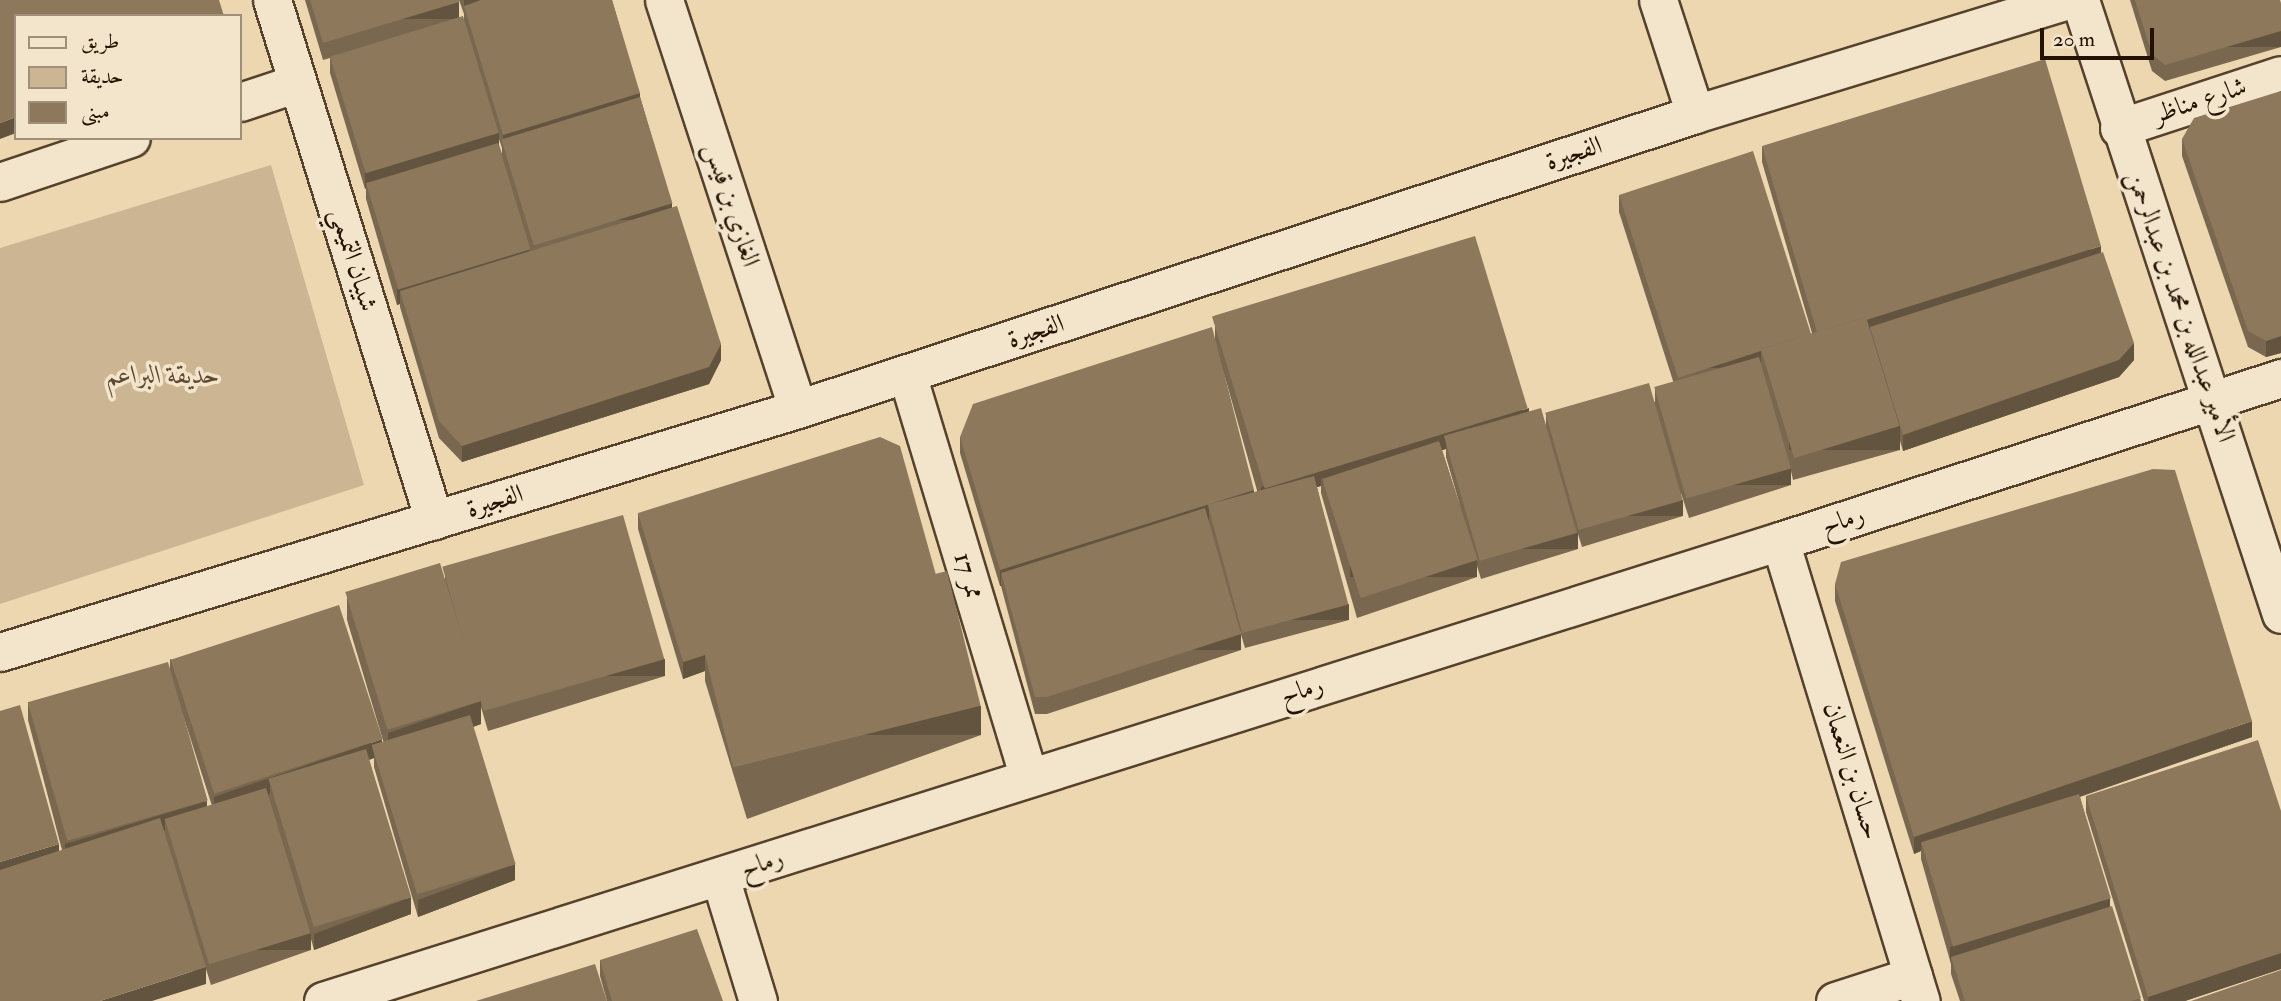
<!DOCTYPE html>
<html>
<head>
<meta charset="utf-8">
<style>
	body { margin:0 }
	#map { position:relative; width:2281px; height:1001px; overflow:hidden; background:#edd7b1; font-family:"IM FELL Double Pica",Amiri,serif }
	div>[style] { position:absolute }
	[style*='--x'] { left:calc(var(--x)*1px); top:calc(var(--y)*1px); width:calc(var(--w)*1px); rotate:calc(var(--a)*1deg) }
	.green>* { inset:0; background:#cbb593 }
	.roads { filter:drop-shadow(2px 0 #56422c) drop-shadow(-2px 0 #56422c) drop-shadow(0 2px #56422c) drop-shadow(0 -2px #56422c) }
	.street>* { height:37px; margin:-18.5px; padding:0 18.5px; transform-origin:18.5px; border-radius:18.5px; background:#f3e5cc }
	.wall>* { inset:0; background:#79674f }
	.shaded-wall>* { inset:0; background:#635440; transform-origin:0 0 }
	.building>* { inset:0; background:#8d785c; transform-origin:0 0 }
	span { translate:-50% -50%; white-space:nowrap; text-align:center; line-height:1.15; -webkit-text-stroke:7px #f3e5cc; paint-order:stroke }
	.street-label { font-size:26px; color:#241100 }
	.park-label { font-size:26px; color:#5e4a33; font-style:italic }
	.legend { position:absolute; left:14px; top:14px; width:228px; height:126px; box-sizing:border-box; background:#f3e5cc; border:2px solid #a0907a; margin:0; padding:9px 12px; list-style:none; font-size:21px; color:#241100 }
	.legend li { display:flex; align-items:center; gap:14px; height:35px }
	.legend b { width:35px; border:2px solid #a0907a }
	.scale { position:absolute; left:2040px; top:28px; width:114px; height:32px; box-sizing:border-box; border:4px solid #241100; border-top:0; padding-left:9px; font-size:21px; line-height:24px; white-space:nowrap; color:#241100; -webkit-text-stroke:5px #f3e5cc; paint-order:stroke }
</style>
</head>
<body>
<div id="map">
	<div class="green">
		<div style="clip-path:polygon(271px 165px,364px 485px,0 604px,0 248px)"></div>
	</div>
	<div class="roads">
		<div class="street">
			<div style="--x:272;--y:0;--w:545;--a:72.7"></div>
			<div style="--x:664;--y:0;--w:430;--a:71.9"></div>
			<div style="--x:1658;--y:0;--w:120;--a:72"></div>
			<div style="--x:2080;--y:0;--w:646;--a:71.87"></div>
			<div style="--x:240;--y:102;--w:60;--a:-18.4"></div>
			<div style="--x:2119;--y:128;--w:170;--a:-18.1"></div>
			<div style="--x:0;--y:182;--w:138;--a:-18.6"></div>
			<div style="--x:907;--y:374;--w:421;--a:73.2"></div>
			<div style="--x:1780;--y:541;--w:481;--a:73"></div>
			<div style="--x:0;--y:652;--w:834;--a:-16.94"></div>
			<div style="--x:798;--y:409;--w:944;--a:-18.2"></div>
			<div style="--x:1695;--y:114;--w:390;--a:-17"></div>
			<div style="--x:720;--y:877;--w:130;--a:73"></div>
			<div style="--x:323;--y:1001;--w:1528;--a:-17.52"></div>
			<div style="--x:1780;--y:541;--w:527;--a:-18.02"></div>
			<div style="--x:1835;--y:1001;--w:82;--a:-17.8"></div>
		</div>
	</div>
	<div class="wall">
		<div style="clip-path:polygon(evenodd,305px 0,459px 0,459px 17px,464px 20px,464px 14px,459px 0,612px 0,672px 207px,721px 360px,709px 384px,462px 462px,439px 438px,400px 307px,400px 304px,397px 305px,366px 199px,366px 188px,365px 189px,330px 73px,330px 58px,323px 60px,305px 0,499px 139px,502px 148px,502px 154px,499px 145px,499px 139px)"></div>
		<div style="clip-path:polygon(2130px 0,2280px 0,2281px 5px,2281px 47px,2165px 81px,2152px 71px)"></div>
		<div style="clip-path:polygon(2281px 91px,2281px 353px,2266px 357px,2248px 347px,2182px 156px,2182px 139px)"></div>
		<div style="clip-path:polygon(evenodd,1762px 146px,2101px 253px,2134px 360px,2119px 377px,1903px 451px,1900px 441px,1900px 450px,1793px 480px,1791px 471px,1791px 485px,1689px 518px,1681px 493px,1683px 516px,1582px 547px,1578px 534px,1578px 549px,1481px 579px,1477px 566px,1477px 577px,1357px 618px,1321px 493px,1321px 486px,1317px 487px,1349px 620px,1245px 648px,1240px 631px,1241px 650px,1047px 714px,1035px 714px,1001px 586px,1000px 586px,960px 453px,960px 437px,1215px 340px,1215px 326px,1529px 412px,1546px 425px,1546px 416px,1655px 402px,1655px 390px,1674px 384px,1619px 212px,1619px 195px,1811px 334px,1812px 333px,1762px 162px,1762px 146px,1223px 370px,1258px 494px,1254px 495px,1223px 370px,1762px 146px,1446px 449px,1446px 457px,1461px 509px,1442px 450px,1446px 449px)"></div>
		<div style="clip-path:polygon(638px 513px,981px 735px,747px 819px,705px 681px,705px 671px,683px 679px,638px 529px)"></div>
		<div style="clip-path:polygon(evenodd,445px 574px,665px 676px,488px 731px,481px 707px,481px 724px,473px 727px,515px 880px,418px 917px,374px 767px,374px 758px,369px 760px,411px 914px,314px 950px,311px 939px,311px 950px,211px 985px,206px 969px,206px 984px,62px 850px,28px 720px,28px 703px,170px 670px,170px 659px,382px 748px,385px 747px,347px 620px,347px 596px,445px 581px,445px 574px,183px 715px,212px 806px,207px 807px,183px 715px)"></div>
		<div style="clip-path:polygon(1835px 584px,2252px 737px,2080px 797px,2110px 907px,2141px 1001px,1960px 1001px,1951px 974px,1951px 964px,1921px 859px,1921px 851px,1914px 854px,1835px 601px)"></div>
		<div style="clip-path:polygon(2086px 796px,2281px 811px,2281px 969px,2185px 1001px,2144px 1001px,2086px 812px)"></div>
		<div style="clip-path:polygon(600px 960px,723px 1001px,607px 1001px,600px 976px)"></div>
	</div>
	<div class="shaded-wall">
		<div style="clip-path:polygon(464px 0,504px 0,464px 6px,464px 14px)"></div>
		<div style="left:459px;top:2px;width:17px;height:142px;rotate:90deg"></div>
		<div style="left:2281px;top:31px;width:16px;height:121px;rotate:90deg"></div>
		<div style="clip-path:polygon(640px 93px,640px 110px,503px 144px,503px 135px)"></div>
		<div style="clip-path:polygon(16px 117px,16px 133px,0 139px,0 123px)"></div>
		<div style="clip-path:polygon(499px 133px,499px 149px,366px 183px,366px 188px,365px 189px,365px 172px)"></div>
		<div style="left:672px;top:203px;width:17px;height:145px;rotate:90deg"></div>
		<div style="clip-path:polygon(2101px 246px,2101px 263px,1870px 327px,1870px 335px,1818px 335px)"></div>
		<div style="clip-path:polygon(530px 249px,530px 266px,400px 291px,400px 304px,397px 305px,397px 289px)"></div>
		<div style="clip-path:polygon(2281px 336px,2281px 353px,2266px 357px,2266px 341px)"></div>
		<div style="clip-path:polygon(2134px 343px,2134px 360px,2119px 377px,1903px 451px,1903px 435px)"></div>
		<div style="clip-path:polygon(721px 344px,721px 360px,709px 384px,462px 462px,462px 446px)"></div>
		<div style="left:1761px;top:351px;width:17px;height:87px;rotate:90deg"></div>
		<div style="clip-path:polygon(1529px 408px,1529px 424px,1446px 441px,1446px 449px,1323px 485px,1321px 477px,1321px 486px,1261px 504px,1261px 487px)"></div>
		<div style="left:1900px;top:426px;width:24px;height:111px;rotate:90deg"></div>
		<div style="left:1791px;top:468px;width:17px;height:107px;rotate:90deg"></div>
		<div style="clip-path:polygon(1254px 490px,1254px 506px,1209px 509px,1209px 520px,1004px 585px,1001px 573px,1001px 586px,1000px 586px,1000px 570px)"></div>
		<div style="left:1683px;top:500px;width:16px;height:106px;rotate:90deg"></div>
		<div style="left:1578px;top:533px;width:16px;height:102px;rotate:90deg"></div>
		<div style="left:1477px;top:560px;width:17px;height:127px;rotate:90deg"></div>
		<div style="left:1349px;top:604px;width:16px;height:107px;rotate:90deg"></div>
		<div style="left:1241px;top:634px;width:16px;height:204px;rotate:90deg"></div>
		<div style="clip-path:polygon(705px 655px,705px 671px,683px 679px,683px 662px)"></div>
		<div style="left:665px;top:659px;width:17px;height:186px;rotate:90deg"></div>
		<div style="clip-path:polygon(481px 701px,481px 724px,388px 757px,388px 733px)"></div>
		<div style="left:981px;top:706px;width:29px;height:249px;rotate:90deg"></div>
		<div style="clip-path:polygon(2252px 721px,2252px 737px,1924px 850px,1921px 842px,1921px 851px,1914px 854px,1914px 837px)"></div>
		<div style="clip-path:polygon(382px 739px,382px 755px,374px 751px,374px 758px,273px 793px,270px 784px,270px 794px,214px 814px,214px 797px)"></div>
		<div style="clip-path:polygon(207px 801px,207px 817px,165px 821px,165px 830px,65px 860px,65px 844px)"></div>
		<div style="clip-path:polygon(59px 844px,59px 860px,0 878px,0 862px)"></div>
		<div style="clip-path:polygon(515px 864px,515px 880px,418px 917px,418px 900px)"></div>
		<div style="clip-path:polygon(411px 897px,411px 914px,314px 950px,314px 934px)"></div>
		<div style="clip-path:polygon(2110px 898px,2110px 914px,1951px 957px,1950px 964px,1950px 947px)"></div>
		<div style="left:311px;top:933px;width:17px;height:106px;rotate:90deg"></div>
		<div style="clip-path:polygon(2281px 953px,2281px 969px,2185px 1001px,2148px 1001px,2148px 997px)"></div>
		<div style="clip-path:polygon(206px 967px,206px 984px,152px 1001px,100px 1001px)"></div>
	</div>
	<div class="building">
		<div style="clip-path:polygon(0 0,219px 0,224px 16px,16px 16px,16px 117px,0 123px)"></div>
		<div style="clip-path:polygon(310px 0,459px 0,459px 2px,323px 43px)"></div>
		<div style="clip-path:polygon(481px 0,612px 0,640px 93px,503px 135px,464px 6px)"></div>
		<div style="clip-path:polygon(2135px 0,2280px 0,2281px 5px,2281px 31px,2165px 65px,2152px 54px)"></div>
		<div style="left:463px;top:16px;width:122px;height:139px;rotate:73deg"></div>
		<div style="clip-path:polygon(2045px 59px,2101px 246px,1866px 320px,1866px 317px,1817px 332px,1762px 146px)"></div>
		<div style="clip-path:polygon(2281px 91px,2281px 336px,2266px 341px,2248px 331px,2182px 139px,2194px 118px)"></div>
		<div style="left:640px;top:97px;width:111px;height:145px;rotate:73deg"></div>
		<div style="left:498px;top:143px;width:111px;height:138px;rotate:73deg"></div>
		<div style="clip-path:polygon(1753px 151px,1811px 334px,1761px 349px,1761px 351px,1678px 378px,1619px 195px)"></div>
		<div style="clip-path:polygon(677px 206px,721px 344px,709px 367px,462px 446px,439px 421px,400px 291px)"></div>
		<div style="left:1475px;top:236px;width:180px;height:275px;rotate:73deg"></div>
		<div style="clip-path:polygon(2103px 252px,2134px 343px,2119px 360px,1903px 435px,1870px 327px)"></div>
		<div style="left:1866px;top:317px;width:114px;height:110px;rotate:73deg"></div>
		<div style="clip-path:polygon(1212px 327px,1254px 490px,1000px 570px,960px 437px,973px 404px)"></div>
		<div style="left:1759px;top:357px;width:116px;height:109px;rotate:74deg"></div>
		<div style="left:1649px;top:383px;width:122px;height:108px;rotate:74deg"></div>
		<div style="left:1541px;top:408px;width:130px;height:101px;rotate:74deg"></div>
		<div style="clip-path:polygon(880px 437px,900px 446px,936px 575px,705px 652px,705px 655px,683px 662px,638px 513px)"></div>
		<div style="left:1439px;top:441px;width:125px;height:123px;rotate:72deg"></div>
		<div style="clip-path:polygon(2153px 469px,2175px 470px,2252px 721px,1914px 837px,1835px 584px,1841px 562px)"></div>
		<div style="left:1314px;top:476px;width:133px;height:110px;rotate:75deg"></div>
		<div style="clip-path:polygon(1205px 508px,1241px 634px,1047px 697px,1035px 697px,1001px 573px)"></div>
		<div style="left:623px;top:515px;width:150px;height:188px;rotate:74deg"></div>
		<div style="left:440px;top:563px;width:144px;height:99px;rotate:73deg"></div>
		<div style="left:947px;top:571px;width:139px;height:255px;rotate:76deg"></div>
		<div style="left:339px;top:605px;width:141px;height:177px;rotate:72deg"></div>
		<div style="left:168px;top:662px;width:144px;height:146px;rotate:74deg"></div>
		<div style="clip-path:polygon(20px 705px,59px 844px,0 862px,0 711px)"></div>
		<div style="left:470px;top:715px;width:156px;height:103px;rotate:73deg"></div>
		<div style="clip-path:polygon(2258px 740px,2281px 811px,2281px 953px,2148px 997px,2086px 796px)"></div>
		<div style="left:366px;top:749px;width:155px;height:102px;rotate:73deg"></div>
		<div style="left:266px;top:788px;width:152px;height:106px;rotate:73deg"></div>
		<div style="left:2079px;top:794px;width:109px;height:165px;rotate:73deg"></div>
		<div style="clip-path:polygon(160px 818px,206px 967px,100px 1001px,0 1001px,0 870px)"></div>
		<div style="clip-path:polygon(2112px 906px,2141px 998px,2131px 1001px,1965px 1001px,1951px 957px)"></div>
		<div style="clip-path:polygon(697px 929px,723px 1001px,612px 1001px,600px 960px)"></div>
		<div style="clip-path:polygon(595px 964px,607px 1001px,476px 1001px)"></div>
		<div style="clip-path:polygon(2281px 970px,2281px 1001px,2191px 1001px)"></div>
	</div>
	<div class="street-label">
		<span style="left:2200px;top:101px;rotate:-18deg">شارع مناظر</span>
		<span style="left:1574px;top:154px;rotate:-18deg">الفجيرة</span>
		<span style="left:731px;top:205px;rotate:72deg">الغازي بن قيس</span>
		<span style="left:353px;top:260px;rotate:73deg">شيبان التميمي</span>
		<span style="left:2180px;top:307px;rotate:71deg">الأمير عبدالله بن محمد بن عبدالرحمن</span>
		<span style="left:1036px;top:332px;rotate:-18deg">الفجيرة</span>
		<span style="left:495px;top:502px;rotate:-17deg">الفجيرة</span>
		<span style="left:1843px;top:521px;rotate:-18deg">رماح</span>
		<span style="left:968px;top:576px;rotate:73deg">ممر 17</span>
		<span style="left:1302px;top:691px;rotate:-17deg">رماح</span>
		<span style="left:1851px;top:771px;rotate:73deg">حسان بن النعمان</span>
		<span style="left:762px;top:864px;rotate:-18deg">رماح</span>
	</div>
	<div class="park-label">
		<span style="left:163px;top:376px">حديقة البراعم</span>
	</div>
	<ul class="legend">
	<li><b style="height:9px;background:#f3e5cc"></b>طريق</li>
	<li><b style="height:19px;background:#cbb593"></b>حديقة</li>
	<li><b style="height:19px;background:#8d785c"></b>مبنى</li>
	</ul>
	<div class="scale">20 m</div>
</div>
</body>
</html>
